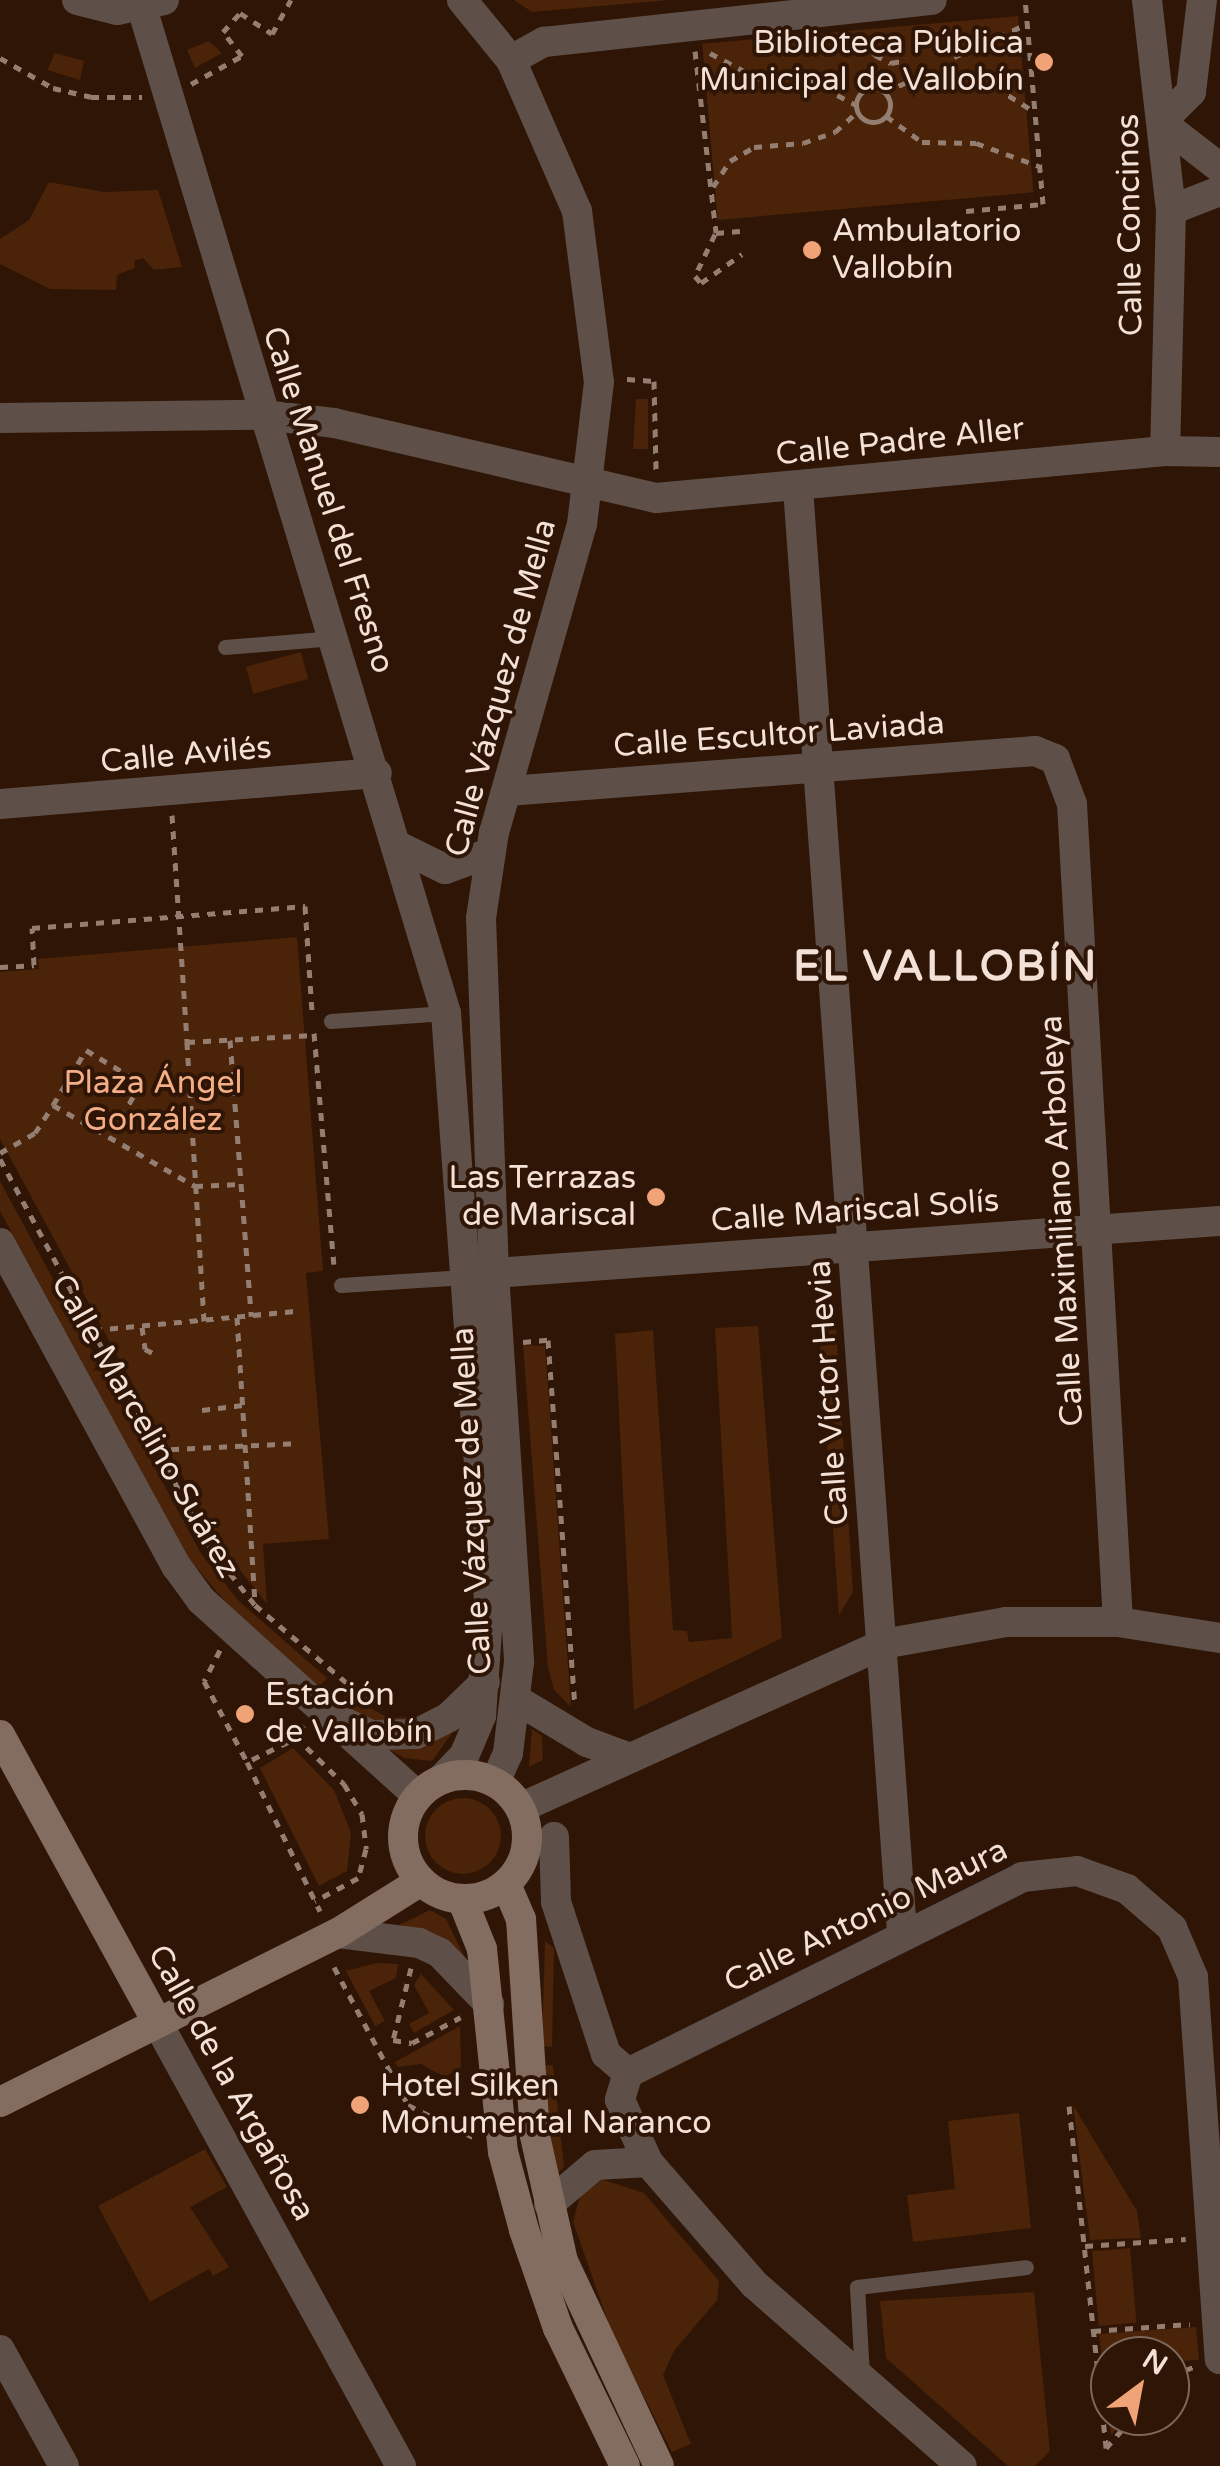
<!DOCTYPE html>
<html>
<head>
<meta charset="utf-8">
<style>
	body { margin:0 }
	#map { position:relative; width:1220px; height:2466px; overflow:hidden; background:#2f1505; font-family:"Varela Round",sans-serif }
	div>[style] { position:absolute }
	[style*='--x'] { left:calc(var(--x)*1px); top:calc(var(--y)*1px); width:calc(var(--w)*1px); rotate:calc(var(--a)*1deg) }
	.green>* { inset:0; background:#4a2308; transform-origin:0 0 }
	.round { border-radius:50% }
	.path>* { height:5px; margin-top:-2.5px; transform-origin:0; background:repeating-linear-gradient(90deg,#947e72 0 8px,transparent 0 16px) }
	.path>.ring { margin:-2.5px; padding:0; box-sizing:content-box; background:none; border:5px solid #947e72; border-radius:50% }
	.lane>* { height:15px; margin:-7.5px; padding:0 7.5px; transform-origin:7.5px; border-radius:7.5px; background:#5e5049 }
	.street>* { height:30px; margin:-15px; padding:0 15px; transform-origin:15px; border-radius:15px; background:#5e5049 }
	.secondary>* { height:30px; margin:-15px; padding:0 15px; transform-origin:15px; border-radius:15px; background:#836d61 }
	.secondary>.ring { margin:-15px; padding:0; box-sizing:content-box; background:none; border:30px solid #836d61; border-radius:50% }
	.dots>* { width:28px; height:28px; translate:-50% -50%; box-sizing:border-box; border:5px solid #2f1505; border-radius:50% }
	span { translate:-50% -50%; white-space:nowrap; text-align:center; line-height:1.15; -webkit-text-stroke:8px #2f1505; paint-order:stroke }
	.poi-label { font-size:32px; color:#f3e1d7 }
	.right { translate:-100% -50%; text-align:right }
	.left { translate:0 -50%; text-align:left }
	.street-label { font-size:32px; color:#f3e1d7 }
	.park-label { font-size:32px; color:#f4ae87 }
	.district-label { font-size:42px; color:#f3e1d7; font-weight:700; letter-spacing:2.5px }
	.north { position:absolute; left:1090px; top:2336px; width:100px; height:100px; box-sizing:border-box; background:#2f1505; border:2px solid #7d6759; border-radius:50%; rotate:32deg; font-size:28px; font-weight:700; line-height:40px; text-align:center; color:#f3e1d7 }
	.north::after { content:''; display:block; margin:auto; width:35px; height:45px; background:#efa377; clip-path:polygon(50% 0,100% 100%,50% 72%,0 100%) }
</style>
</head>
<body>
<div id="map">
	<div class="green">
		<div style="clip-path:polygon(514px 0,669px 0,532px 12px)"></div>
		<div style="left:1018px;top:16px;width:177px;height:317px;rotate:85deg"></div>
		<div style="clip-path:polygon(209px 41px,222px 53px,195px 68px,187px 50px)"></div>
		<div style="clip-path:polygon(55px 53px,84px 61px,80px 80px,47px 70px)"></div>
		<div style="clip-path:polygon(49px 182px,104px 192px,158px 190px,182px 267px,154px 270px,143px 258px,134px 261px,135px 268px,117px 275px,116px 290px,50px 289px,0 264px,0 239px,29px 220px)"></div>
		<div style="clip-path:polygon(636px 399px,648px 399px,648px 449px,633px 449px)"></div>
		<div style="left:301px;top:652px;width:28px;height:57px;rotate:75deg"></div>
		<div style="clip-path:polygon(297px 937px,323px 1271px,306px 1273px,329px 1539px,263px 1544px,267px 1604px,219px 1544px,0 1139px,0 972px,39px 969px,38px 959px)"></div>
		<div style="clip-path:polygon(0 1181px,202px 1555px,239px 1601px,327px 1678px,318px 1688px,247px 1627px,189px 1559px,0 1211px)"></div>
		<div style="clip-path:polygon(758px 1326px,782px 1638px,634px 1710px,615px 1334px,653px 1330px,673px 1630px,687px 1631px,689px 1642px,732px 1638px,715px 1328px)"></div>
		<div style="clip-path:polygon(836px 1329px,853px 1592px,839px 1615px,819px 1330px)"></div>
		<div style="clip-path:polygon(523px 1345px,545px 1346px,571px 1707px,554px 1690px,548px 1667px)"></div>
		<div style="clip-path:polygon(345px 1695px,389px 1718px,436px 1716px,383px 1727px,337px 1706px)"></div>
		<div style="clip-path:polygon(459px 1723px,432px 1761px,404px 1758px,385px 1747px)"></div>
		<div style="clip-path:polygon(532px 1729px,542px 1736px,543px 1760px,529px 1767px)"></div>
		<div style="clip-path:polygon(293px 1748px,334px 1790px,351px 1833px,347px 1871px,319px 1886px,260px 1768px)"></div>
		<div class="round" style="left:425px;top:1798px;width:76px;height:76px"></div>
		<div style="clip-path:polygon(430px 1910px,446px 1919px,465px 1958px,397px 1926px)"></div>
		<div style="clip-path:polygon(545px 1941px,554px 1948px,552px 2047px,542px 2046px)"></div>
		<div style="clip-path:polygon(377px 1963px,398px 1964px,396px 1978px,369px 1991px,385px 2021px,375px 2026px,346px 1971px)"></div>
		<div style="clip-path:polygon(421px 1974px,454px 2010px,414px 2033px,409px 2024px,429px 2013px,414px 1985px)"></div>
		<div style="clip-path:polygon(460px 2026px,461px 2067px,445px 2077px,421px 2064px,397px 2067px,395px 2062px)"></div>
		<div style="clip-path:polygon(553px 2065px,564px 2167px,555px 2177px,542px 2066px)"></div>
		<div style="clip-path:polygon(1073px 2105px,1137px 2211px,1141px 2238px,1090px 2240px)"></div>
		<div style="clip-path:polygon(1019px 2113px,1031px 2228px,913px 2242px,907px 2195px,955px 2189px,948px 2121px)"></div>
		<div style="clip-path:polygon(205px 2149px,227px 2187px,190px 2207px,229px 2267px,213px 2276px,209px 2269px,150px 2302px,98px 2206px)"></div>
		<div style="clip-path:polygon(601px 2179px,644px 2193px,719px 2281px,717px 2300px,674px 2351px,663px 2375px,691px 2444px,672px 2452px,613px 2336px,573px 2222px,580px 2196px)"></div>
		<div style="left:1130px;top:2248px;width:75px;height:38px;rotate:85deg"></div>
		<div style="clip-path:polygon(1034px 2292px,1050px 2451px,1035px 2466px,1008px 2466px,886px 2358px,880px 2301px)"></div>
		<div style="clip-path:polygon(1196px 2327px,1199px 2360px,1180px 2361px,1170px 2371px,1170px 2356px,1110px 2356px,1110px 2416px,1129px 2416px,1111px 2435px,1099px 2334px)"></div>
	</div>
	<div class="path">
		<div style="--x:862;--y:35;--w:24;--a:57"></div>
		<div style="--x:875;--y:55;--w:18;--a:27"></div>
		<div style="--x:891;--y:63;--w:16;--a:-11"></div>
		<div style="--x:695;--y:51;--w:183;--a:83.4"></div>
		<div style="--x:716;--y:233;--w:24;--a:-5"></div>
		<div style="--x:710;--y:53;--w:58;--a:27.9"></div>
		<div style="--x:761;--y:80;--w:48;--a:0"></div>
		<div style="--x:809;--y:80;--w:53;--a:28"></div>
		<div style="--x:954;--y:57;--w:80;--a:-24.3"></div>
		<div style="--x:0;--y:58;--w:61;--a:29.5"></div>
		<div style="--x:53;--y:88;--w:39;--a:13"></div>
		<div style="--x:91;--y:97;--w:51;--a:0"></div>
		<div style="--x:956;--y:80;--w:40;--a:10"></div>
		<div style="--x:995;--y:87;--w:47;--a:32"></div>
		<div style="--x:191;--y:84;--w:58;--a:-28.8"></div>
		<div style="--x:242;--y:56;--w:31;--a:-128"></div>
		<div style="--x:223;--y:32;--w:25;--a:-48"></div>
		<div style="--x:240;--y:13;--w:38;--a:33"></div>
		<div style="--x:272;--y:34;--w:39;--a:-61"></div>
		<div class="ring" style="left:856px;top:88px;width:29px;height:29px"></div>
		<div style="--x:884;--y:92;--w:28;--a:-23"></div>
		<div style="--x:886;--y:116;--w:44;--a:35.8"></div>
		<div style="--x:922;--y:142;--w:54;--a:1.1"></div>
		<div style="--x:976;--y:143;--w:67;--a:20.1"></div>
		<div style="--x:713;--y:187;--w:31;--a:-57"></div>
		<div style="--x:730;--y:161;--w:28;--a:-30"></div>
		<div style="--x:754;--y:147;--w:49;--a:-4.7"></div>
		<div style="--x:803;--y:143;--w:34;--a:-19"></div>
		<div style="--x:835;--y:132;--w:30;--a:-42"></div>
		<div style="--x:966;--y:211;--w:77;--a:-5.2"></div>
		<div style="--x:1043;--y:204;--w:205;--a:-95"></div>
		<div style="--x:715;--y:234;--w:47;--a:115.5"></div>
		<div style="--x:695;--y:276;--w:9;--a:49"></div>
		<div style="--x:701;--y:283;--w:50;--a:-35.3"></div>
		<div style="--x:627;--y:379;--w:27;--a:4"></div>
		<div style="--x:654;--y:381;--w:91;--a:88.7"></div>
		<div style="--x:172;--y:815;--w:227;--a:86.2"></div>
		<div style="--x:0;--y:967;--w:34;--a:-3"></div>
		<div style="--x:34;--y:965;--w:37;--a:-93"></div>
		<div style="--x:32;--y:928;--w:274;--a:-4.6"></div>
		<div style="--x:305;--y:906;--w:106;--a:86.2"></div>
		<div style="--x:314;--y:1033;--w:232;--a:85.1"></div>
		<div style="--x:230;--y:1040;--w:277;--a:85.6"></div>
		<div style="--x:53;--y:1105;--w:64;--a:-59"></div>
		<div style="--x:86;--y:1050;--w:64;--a:31"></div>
		<div style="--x:141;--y:1083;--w:62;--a:119.9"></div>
		<div style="--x:0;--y:1153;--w:40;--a:-29.7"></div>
		<div style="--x:35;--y:1133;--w:33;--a:-57"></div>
		<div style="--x:53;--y:1105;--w:163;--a:29.7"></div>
		<div style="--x:195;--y:1186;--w:46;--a:-2.5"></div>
		<div style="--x:0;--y:1159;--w:442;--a:61.6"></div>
		<div style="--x:210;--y:1548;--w:73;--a:51.7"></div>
		<div style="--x:255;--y:1605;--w:147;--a:40.3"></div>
		<div style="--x:237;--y:1317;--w:288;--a:86.4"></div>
		<div style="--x:204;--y:1321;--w:280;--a:-93.5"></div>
		<div style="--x:187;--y:1042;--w:127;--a:-3.2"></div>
		<div style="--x:142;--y:1327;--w:22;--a:82"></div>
		<div style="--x:145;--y:1349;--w:13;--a:27"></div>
		<div style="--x:94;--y:1330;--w:202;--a:-5.4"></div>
		<div style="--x:523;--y:1342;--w:25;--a:-5"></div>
		<div style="--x:548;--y:1340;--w:365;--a:85.8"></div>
		<div style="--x:202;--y:1410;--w:41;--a:-7"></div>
		<div style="--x:155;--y:1450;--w:144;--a:-2.8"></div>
		<div style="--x:220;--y:1650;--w:35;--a:117"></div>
		<div style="--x:204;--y:1681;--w:92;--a:62"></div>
		<div style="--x:304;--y:1725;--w:23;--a:133"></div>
		<div style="--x:288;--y:1742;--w:46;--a:154"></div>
		<div style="--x:247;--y:1762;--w:166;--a:63.9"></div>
		<div style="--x:295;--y:1736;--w:69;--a:44.4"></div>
		<div style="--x:344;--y:1784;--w:35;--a:59"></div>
		<div style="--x:362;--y:1814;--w:35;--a:83"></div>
		<div style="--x:366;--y:1849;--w:30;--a:105"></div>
		<div style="--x:358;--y:1878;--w:49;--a:151.9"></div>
		<div style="--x:334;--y:1967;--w:157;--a:61.8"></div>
		<div style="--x:408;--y:2105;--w:72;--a:26.2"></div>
		<div style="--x:411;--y:1968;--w:74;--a:104"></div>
		<div style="--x:393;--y:2040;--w:19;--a:9"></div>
		<div style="--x:412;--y:2043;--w:55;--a:-28"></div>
		<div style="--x:1069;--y:2106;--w:344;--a:83.8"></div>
		<div style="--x:1106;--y:2448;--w:43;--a:-48.8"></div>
		<div style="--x:1085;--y:2246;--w:101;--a:-4"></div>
		<div style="--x:1093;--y:2331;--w:97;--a:-4.1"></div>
		<div style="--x:1170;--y:2376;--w:25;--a:-21"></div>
	</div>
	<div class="lane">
		<div style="--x:225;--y:647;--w:109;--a:-4.7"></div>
		<div style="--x:331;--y:1021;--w:115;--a:-4"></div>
		<div style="--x:341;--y:1285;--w:124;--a:-3.7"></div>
		<div style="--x:862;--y:2376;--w:89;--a:-93.2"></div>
		<div style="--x:857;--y:2287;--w:170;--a:-6.7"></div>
	</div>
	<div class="street">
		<div style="--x:77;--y:0;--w:41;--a:14"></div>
		<div style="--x:117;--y:10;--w:48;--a:-12"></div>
		<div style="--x:462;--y:0;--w:77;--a:50.8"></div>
		<div style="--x:511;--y:60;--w:165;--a:66.4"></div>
		<div style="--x:577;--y:211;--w:172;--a:82.7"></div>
		<div style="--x:599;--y:382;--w:143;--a:96.8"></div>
		<div style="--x:582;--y:524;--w:320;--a:105.9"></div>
		<div style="--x:494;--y:832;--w:87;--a:98.6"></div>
		<div style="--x:481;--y:918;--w:355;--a:87.9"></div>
		<div style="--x:494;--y:1273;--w:390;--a:86.3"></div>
		<div style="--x:519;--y:1662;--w:92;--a:96.9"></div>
		<div style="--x:508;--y:1753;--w:32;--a:114"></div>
		<div style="--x:1147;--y:0;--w:211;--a:83.5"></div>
		<div style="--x:1171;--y:210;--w:241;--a:91.4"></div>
		<div style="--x:142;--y:8;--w:1050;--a:73.17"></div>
		<div style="--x:446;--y:1013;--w:591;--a:85.82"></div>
		<div style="--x:489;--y:1602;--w:114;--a:94"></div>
		<div style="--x:481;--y:1716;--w:43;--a:113"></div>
		<div style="--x:464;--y:1756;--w:32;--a:134"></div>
		<div style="--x:511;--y:60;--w:38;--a:-29"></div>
		<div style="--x:544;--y:42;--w:390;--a:-6.2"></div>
		<div style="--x:1165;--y:118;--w:37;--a:-45"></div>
		<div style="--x:1191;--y:92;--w:93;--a:-83.2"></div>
		<div style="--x:1166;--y:126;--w:68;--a:37.9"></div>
		<div style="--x:1171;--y:210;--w:53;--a:-21.2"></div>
		<div style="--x:0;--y:418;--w:263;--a:-0.7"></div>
		<div style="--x:263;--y:415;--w:71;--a:6.4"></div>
		<div style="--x:334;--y:423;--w:331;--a:13.1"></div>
		<div style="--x:656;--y:498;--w:511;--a:-5.28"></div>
		<div style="--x:1165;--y:451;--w:55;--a:1"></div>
		<div style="--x:798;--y:488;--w:1449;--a:85.88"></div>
		<div style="--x:507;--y:791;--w:530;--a:-4.33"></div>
		<div style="--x:1035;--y:751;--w:22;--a:22"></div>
		<div style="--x:1055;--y:759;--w:48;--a:69.3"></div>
		<div style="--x:1072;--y:804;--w:819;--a:86.78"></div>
		<div style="--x:0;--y:804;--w:378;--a:-4.7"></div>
		<div style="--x:400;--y:847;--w:50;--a:26.1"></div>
		<div style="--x:445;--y:869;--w:48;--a:-19.6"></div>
		<div style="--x:0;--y:1243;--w:369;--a:61.4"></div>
		<div style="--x:177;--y:1567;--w:41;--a:54"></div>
		<div style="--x:201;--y:1600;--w:292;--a:42.1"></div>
		<div style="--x:494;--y:1273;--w:728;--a:-4.1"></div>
		<div style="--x:517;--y:1700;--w:82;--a:31"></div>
		<div style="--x:587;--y:1742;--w:46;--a:20.4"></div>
		<div style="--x:346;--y:1723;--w:28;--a:26"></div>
		<div style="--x:371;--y:1735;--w:45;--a:-1.3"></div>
		<div style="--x:416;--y:1734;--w:37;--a:-27"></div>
		<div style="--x:449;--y:1717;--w:50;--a:-44.2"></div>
		<div style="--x:520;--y:1808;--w:398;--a:-24.3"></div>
		<div style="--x:883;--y:1644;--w:125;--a:-10.1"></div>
		<div style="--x:1006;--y:1622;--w:112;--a:0"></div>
		<div style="--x:1118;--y:1622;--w:103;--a:8.9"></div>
		<div style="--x:554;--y:1837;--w:65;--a:88.2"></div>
		<div style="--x:556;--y:1902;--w:160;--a:71.8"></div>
		<div style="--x:606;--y:2054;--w:29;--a:41"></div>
		<div style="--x:628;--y:2073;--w:28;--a:107"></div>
		<div style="--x:620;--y:2100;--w:68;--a:65.7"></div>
		<div style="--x:648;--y:2162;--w:162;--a:49"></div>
		<div style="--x:754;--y:2284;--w:276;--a:41.2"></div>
		<div style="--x:338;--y:1933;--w:82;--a:7"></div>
		<div style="--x:419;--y:1943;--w:23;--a:25"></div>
		<div style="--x:440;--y:1953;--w:71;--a:46.1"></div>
		<div style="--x:157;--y:2022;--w:507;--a:61.21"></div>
		<div style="--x:628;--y:2073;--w:440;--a:-26.4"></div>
		<div style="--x:1022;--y:1877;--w:55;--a:-6.2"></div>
		<div style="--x:1077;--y:1871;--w:53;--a:19.8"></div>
		<div style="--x:1127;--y:1889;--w:60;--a:40.9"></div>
		<div style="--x:1172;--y:1928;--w:53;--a:66.8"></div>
		<div style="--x:1193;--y:1977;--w:383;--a:86"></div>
		<div style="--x:549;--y:2204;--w:60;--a:-40.3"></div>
		<div style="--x:595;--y:2165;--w:53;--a:-3.2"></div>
		<div style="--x:0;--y:2350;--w:132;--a:61.1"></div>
	</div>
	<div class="secondary">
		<div style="--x:0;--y:1735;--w:327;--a:61.3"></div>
		<div class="ring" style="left:403px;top:1775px;width:94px;height:94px"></div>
		<div style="--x:506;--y:1884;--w:38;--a:67"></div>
		<div style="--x:521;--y:1919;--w:217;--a:86.3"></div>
		<div style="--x:535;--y:2136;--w:128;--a:77.4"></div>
		<div style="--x:563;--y:2261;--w:226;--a:64.9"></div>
		<div style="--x:462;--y:1899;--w:54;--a:68.2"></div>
		<div style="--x:482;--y:1949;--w:204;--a:84.1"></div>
		<div style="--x:503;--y:2152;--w:81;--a:74.9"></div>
		<div style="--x:524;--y:2230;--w:104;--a:70.9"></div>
		<div style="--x:558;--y:2328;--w:153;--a:64.1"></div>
		<div style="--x:0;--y:2102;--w:378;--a:-26.6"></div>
		<div style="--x:338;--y:1933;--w:98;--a:-32.1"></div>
	</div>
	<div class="dots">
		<div style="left:1044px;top:62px;background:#efa377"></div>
		<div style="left:812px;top:250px;background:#efa377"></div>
		<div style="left:656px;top:1197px;background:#efa377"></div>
		<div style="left:245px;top:1714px;background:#efa377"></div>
		<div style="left:360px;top:2105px;background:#efa377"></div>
	</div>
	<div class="poi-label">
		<span class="right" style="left:1024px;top:62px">Biblioteca Pública<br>Municipal de Vallobín</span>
		<span class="left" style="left:832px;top:250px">Ambulatorio<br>Vallobín</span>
		<span class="right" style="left:636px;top:1197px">Las Terrazas<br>de Mariscal</span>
		<span class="left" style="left:265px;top:1714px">Estación<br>de Vallobín</span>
		<span class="left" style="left:380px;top:2105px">Hotel Silken<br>Monumental Naranco</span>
	</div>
	<div class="street-label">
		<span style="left:1130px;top:225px;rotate:-91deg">Calle Concinos</span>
		<span style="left:900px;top:442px;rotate:-6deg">Calle Padre Aller</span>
		<span style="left:328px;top:500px;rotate:72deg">Calle Manuel del Fresno</span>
		<span style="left:501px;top:688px;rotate:-75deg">Calle Vázquez de Mella</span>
		<span style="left:779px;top:735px;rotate:-4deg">Calle Escultor Laviada</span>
		<span style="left:186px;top:755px;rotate:-5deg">Calle Avilés</span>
		<span style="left:855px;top:1211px;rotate:-4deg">Calle Mariscal Solís</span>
		<span style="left:1062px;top:1221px;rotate:-93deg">Calle Maximiliano Arboleya</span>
		<span style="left:829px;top:1393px;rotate:-94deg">Calle Víctor Hevia</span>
		<span style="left:145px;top:1426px;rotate:60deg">Calle Marcelino Suárez</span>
		<span style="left:472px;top:1501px;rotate:-93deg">Calle Vázquez de Mella</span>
		<span style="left:866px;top:1916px;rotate:-26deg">Calle Antonio Maura</span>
		<span style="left:231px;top:2083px;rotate:61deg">Calle de la Argañosa</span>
	</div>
	<div class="park-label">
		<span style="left:153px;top:1102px">Plaza Ángel<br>González</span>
	</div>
	<div class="district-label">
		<span style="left:946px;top:967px">EL VALLOBÍN</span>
	</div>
	<div class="north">N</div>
</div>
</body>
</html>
